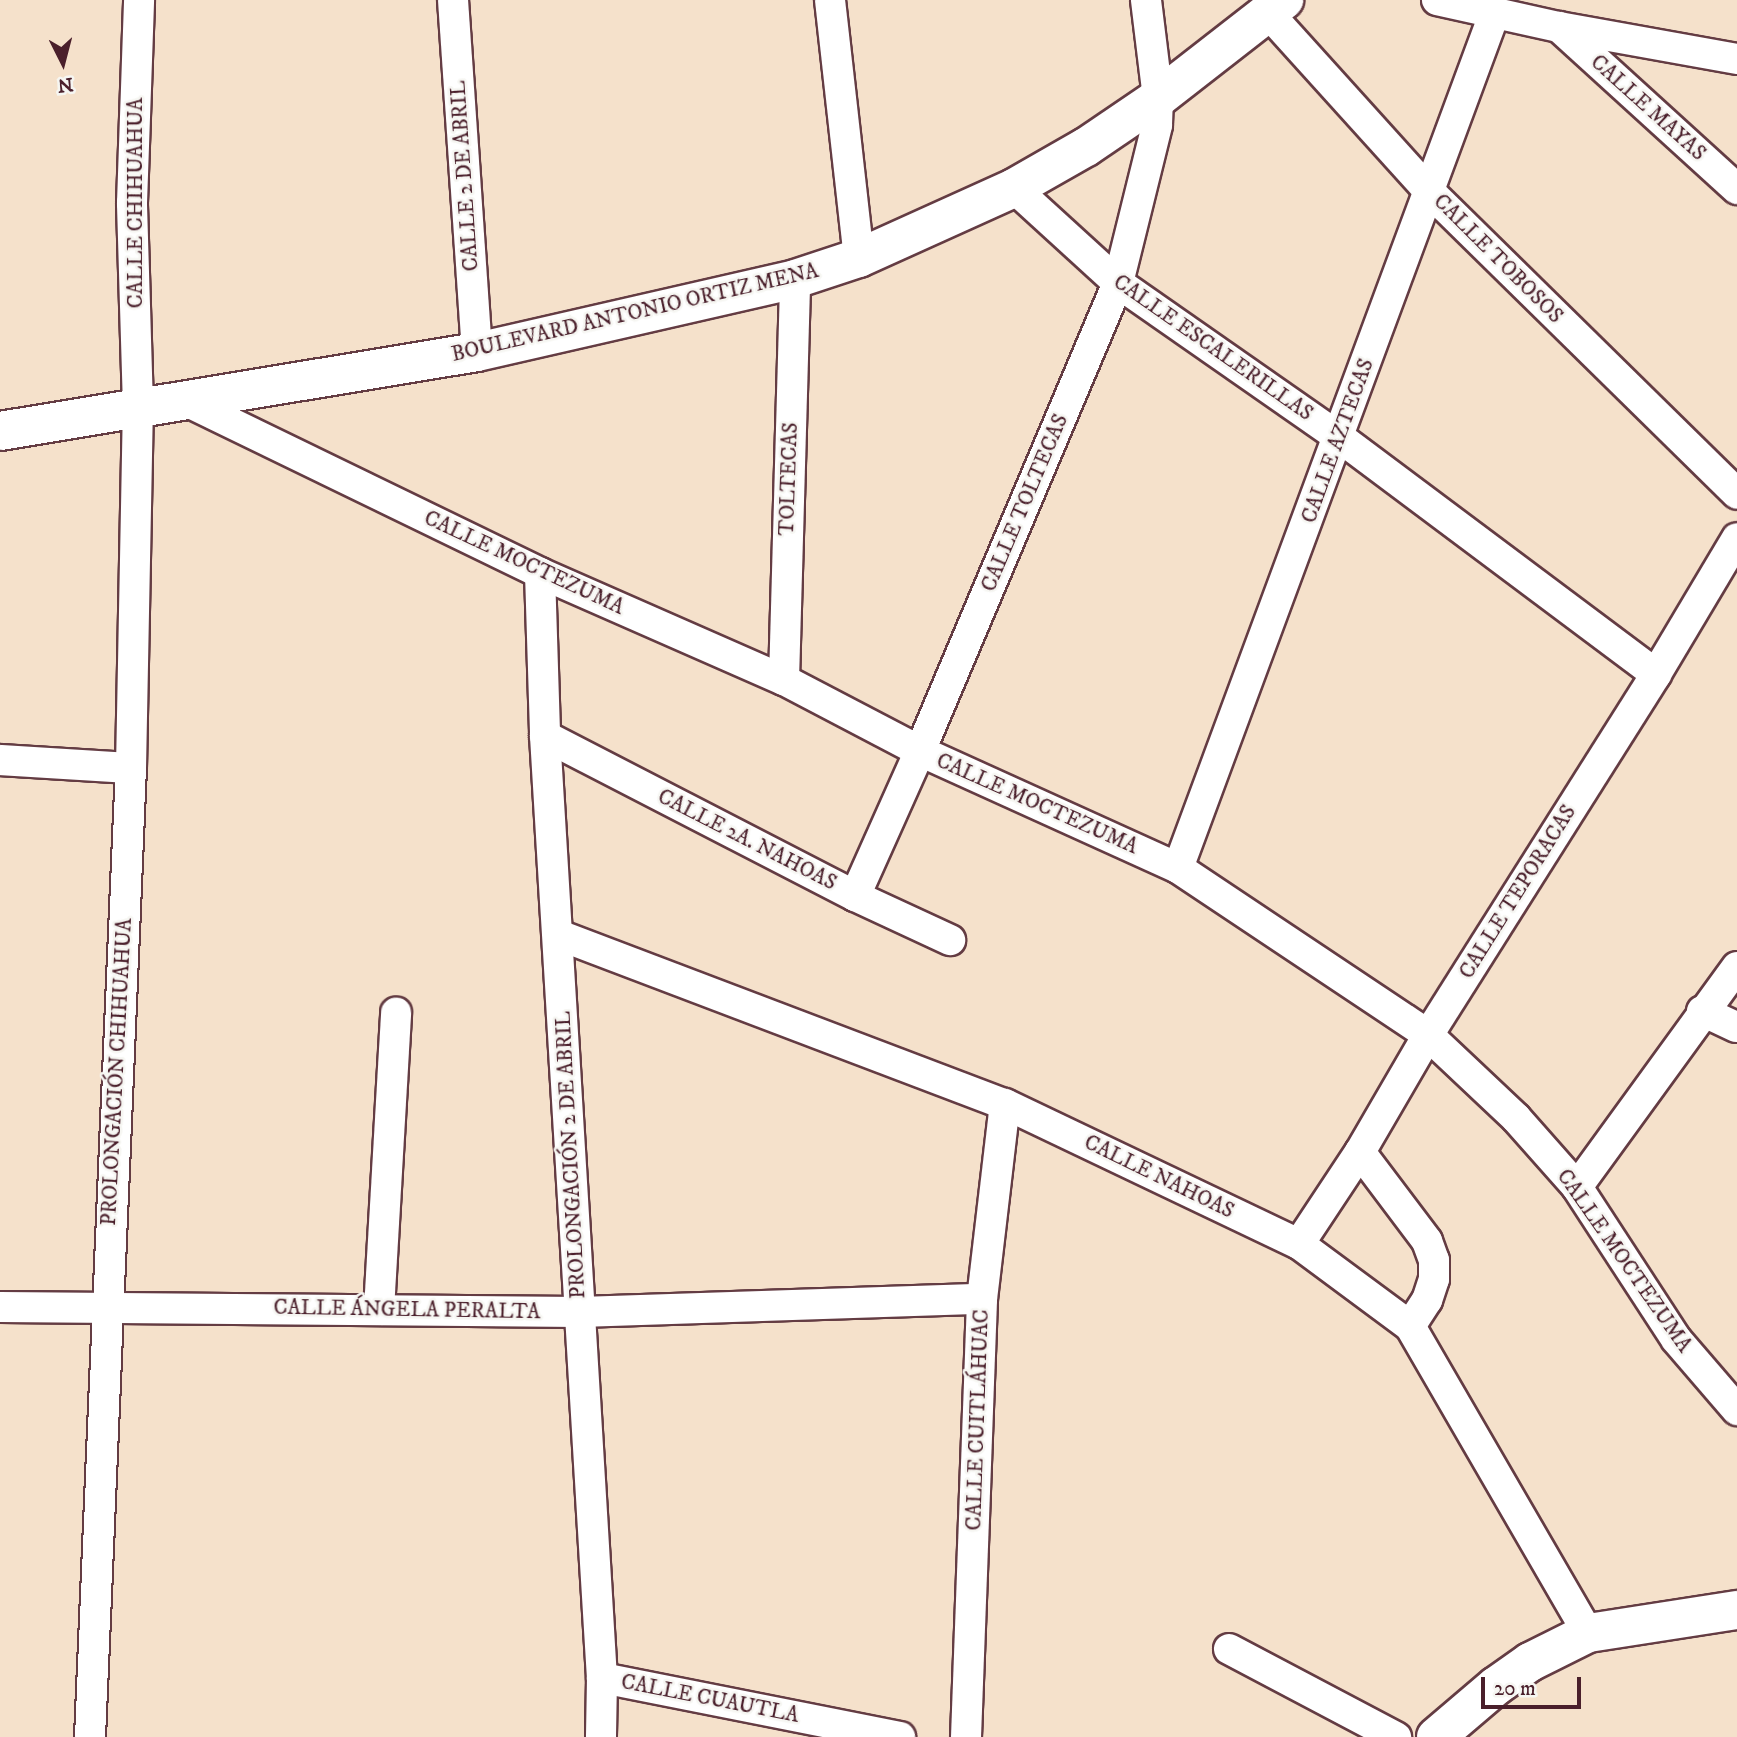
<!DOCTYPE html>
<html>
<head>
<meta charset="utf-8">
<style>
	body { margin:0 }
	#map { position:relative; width:1737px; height:1737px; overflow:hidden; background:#f5e1cb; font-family:"IM FELL DW Pica",serif }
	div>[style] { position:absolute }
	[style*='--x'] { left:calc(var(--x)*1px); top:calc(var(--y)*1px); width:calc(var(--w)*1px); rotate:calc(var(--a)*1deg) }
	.roads { filter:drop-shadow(2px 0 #643c43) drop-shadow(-2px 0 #643c43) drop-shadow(0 2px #643c43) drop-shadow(0 -2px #643c43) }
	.street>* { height:30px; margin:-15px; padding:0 15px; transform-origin:15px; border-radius:15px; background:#fff }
	.secondary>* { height:38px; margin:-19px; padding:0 19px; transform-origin:19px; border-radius:19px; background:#fff }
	span { translate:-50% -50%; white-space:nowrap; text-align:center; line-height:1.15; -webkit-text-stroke:5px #f6f6f2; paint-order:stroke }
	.street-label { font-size:21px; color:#4a1f2b }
	.north { position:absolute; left:28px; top:28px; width:70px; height:70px; -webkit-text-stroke:5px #f6f6f2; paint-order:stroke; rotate:174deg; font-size:19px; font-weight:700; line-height:28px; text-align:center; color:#4a1f2b }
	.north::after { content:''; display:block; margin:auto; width:24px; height:32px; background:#4a1f2b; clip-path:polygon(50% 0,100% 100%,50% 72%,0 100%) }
	.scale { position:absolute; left:1481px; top:1677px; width:100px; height:32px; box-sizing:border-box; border:4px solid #4a1f2b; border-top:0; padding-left:9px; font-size:21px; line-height:24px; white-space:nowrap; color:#4a1f2b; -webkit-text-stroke:5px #f6f6f2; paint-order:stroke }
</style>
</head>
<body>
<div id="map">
	<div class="roads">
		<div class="street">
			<div style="--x:453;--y:0;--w:353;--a:86.1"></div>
			<div style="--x:830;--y:0;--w:260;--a:83.6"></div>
			<div style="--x:1437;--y:0;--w:125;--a:12.5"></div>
			<div style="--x:1559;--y:27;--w:181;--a:10.2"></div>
			<div style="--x:1269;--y:14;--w:239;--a:47.9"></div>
			<div style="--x:1429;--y:191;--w:432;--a:44.5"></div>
			<div style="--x:1559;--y:27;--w:241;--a:42.3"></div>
			<div style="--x:1014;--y:188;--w:141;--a:42.4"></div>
			<div style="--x:1118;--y:283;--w:269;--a:34.9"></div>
			<div style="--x:1339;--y:437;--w:396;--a:36.8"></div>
			<div style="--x:184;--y:400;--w:396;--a:25.9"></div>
			<div style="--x:540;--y:573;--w:266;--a:23.7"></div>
			<div style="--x:784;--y:680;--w:153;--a:27.6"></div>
			<div style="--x:920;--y:751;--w:283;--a:24.4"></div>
			<div style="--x:1178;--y:868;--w:301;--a:33.7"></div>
			<div style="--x:1428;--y:1035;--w:121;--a:43.3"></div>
			<div style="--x:1516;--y:1118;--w:92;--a:48.5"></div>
			<div style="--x:1577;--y:1187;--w:181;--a:56.9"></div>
			<div style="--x:1676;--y:1339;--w:94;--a:49.3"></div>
			<div style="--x:540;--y:573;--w:163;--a:88.2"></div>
			<div style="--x:545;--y:736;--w:944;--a:86.54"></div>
			<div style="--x:602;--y:1678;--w:59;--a:91"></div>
			<div style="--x:784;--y:680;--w:401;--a:-88.4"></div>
			<div style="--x:545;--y:736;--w:349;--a:27.3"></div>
			<div style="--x:855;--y:896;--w:105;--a:24.9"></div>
			<div style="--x:0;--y:760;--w:131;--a:3.5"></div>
			<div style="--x:1178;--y:868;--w:913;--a:-69.68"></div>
			<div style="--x:855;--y:896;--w:159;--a:-65.9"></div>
			<div style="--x:920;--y:751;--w:508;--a:-67.07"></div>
			<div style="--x:1118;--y:283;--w:163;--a:-76.1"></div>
			<div style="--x:1157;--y:125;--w:27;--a:-88"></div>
			<div style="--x:1158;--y:98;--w:99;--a:-97"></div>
			<div style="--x:559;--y:935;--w:477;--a:20.8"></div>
			<div style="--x:1005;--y:1104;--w:326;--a:25.5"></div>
			<div style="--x:1299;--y:1244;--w:138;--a:36.5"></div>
			<div style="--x:1410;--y:1326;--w:355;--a:59.9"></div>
			<div style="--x:1702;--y:1011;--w:38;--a:25"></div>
			<div style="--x:1360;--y:1152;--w:111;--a:53"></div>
			<div style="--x:1427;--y:1241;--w:20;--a:70"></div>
			<div style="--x:1434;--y:1260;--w:19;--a:90"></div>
			<div style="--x:1434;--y:1279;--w:22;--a:108"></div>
			<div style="--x:1427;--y:1300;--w:31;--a:123"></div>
			<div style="--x:1577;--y:1187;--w:272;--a:-54"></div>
			<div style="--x:1299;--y:1244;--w:110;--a:-56.5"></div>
			<div style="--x:1360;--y:1152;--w:135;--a:-59.8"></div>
			<div style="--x:1428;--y:1035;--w:427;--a:-57.7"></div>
			<div style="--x:1656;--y:674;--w:158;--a:-59.2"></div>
			<div style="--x:0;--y:1307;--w:580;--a:0.49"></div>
			<div style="--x:580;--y:1312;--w:402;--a:-1.9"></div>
			<div style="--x:379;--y:1310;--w:298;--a:-86.7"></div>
			<div style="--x:1229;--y:1649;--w:189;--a:27.8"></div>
			<div style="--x:602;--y:1678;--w:304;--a:11.2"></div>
			<div style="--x:90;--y:1737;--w:970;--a:-87.58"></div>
			<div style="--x:131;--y:768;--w:361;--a:-88.9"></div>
			<div style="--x:138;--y:407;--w:204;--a:-91.7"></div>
			<div style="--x:132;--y:203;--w:203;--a:-88"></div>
			<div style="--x:966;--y:1737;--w:438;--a:-87.9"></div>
			<div style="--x:982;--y:1299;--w:196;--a:-83.3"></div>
		</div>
		<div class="secondary">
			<div style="--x:0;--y:431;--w:483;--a:-9.4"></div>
			<div style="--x:477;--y:352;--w:326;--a:-12.9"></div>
			<div style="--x:795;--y:279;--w:67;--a:-18.2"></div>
			<div style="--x:859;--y:258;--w:170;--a:-24.3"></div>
			<div style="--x:1014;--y:188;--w:83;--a:-29.7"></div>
			<div style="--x:1086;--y:147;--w:87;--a:-34.2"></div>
			<div style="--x:1158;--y:98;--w:160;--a:-37.9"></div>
			<div style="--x:1436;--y:1737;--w:79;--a:-40.4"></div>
			<div style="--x:1496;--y:1686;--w:42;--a:-35.2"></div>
			<div style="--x:1530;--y:1662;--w:65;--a:-26.6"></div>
			<div style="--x:1588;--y:1633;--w:151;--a:-8.8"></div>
		</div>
	</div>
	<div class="street-label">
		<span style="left:1648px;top:108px;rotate:42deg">CALLE MAYAS</span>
		<span style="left:465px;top:176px;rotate:-94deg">CALLE 2 DE ABRIL</span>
		<span style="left:136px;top:203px;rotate:-90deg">CALLE CHIHUAHUA</span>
		<span style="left:1498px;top:259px;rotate:45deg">CALLE TOBOSOS</span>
		<span style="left:635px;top:313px;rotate:-13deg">BOULEVARD ANTONIO ORTIZ MENA</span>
		<span style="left:1213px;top:348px;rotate:35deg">CALLE ESCALERILLAS</span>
		<span style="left:1338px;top:441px;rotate:-70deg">CALLE AZTECAS</span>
		<span style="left:789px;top:479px;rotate:-88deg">TOLTECAS</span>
		<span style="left:1025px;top:503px;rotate:-67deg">CALLE TOLTECAS</span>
		<span style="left:524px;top:563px;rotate:25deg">CALLE MOCTEZUMA</span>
		<span style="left:1037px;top:804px;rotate:24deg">CALLE MOCTEZUMA</span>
		<span style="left:747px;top:840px;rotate:27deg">CALLE 2A. NAHOAS</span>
		<span style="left:1518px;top:892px;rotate:-58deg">CALLE TEPORACAS</span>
		<span style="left:117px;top:1072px;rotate:-87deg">PROLONGACIÓN CHIHUAHUA</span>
		<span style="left:571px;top:1155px;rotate:-93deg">PROLONGACIÓN 2 DE ABRIL</span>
		<span style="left:1159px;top:1177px;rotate:26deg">CALLE NAHOAS</span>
		<span style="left:1624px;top:1261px;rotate:55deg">CALLE MOCTEZUMA</span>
		<span style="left:407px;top:1310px;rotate:1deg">CALLE ÁNGELA PERALTA</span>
		<span style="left:978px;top:1420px;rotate:-88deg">CALLE CUITLÁHUAC</span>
		<span style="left:710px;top:1699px;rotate:11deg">CALLE CUAUTLA</span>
	</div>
	<div class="north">N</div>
	<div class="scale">20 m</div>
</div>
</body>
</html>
